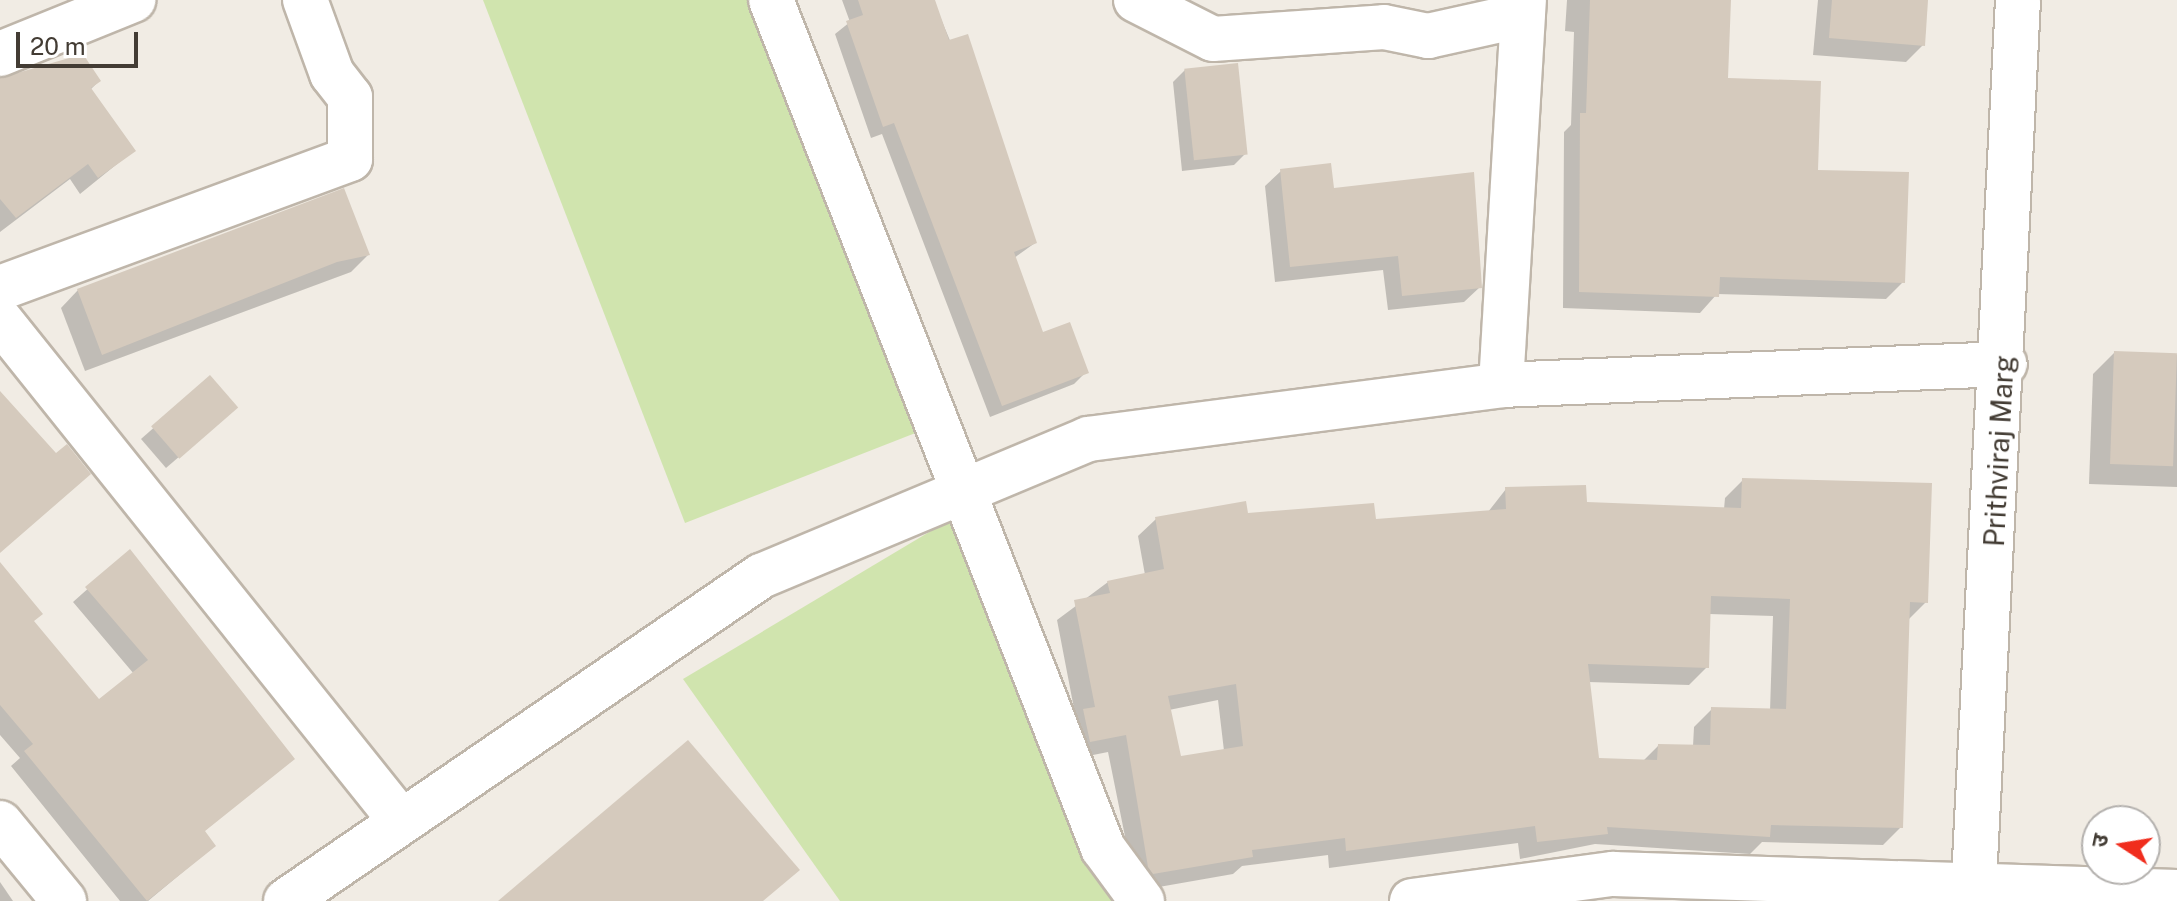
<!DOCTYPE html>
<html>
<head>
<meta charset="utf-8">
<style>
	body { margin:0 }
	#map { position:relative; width:2177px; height:901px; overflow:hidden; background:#f1ece4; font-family:"Public Sans","Noto Sans Devanagari",sans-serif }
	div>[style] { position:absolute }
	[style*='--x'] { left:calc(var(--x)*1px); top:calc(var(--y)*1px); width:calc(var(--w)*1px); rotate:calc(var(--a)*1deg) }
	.green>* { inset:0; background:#d0e4ae }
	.shadow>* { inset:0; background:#0003 }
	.building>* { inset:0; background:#d5cabd; transform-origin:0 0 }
	.roads { filter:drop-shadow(2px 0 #bfb6aa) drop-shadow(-2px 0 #bfb6aa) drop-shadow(0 2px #bfb6aa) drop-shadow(0 -2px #bfb6aa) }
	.minor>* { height:44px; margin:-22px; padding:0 22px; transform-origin:22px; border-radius:22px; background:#fff }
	span { translate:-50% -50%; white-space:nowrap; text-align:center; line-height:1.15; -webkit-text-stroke:6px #fff; paint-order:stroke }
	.street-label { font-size:28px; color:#433c34 }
	.north { position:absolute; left:2081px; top:805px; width:80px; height:80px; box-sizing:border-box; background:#fff; border:2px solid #b4b1ae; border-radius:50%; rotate:282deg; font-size:22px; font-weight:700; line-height:32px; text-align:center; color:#433c34 }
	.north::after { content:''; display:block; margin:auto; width:28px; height:36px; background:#f02d1d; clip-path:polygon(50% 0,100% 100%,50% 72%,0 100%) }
	.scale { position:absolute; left:16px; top:32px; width:122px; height:36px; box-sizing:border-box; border:4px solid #433c34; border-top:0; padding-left:10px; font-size:24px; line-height:28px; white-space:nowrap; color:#433c34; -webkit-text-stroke:6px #fff; paint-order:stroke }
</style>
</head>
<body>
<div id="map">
	<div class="green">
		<div style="clip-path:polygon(483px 0,752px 0,918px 432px,685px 523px)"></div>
		<div style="clip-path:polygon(951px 519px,1143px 901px,840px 901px,683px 679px)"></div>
	</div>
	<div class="shadow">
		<div style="clip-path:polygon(842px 0,933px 0,1035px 243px,1014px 258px,1042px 335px,1086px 372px,1074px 384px,990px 417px,882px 134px,871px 138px,835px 34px,850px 22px)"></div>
		<div style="clip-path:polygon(1567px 0,1729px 0,1726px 80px,1816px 172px,1903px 282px,1886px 299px,1717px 294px,1700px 313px,1563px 308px,1564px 132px,1571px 125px,1574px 32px,1565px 31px)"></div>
		<div style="clip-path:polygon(1818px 0,1926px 0,1923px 45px,1906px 62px,1813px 55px)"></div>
		<div style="clip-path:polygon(1185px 70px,1246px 153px,1234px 165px,1182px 171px,1173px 82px)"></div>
		<div style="clip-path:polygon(0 78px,99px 81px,90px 90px,133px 151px,80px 194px,70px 179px,0 232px)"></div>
		<div style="clip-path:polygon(1281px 171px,1332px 190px,1480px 287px,1464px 302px,1388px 310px,1383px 270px,1275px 282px,1265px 186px)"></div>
		<div style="clip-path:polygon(368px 255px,351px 272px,85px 371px,61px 308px,78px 290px)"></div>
		<div style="clip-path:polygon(2114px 353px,2177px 355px,2177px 487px,2089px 484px,2093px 374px)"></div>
		<div style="clip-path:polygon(210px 378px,223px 419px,166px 468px,141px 439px)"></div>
		<div style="clip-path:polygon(evenodd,1743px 480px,1926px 602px,1907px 621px,1901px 827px,1883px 845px,1762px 842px,1750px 854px,1595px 844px,1520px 859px,1518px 843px,1329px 868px,1328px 855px,1242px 866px,1233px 874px,1136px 891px,1108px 752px,1073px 759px,1066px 729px,1076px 719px,1057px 620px,1108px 582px,1145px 575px,1138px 536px,1156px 519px,1374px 522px,1488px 512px,1506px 489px,1585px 504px,1724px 509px,1725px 498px,1743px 480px,1709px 614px,1773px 616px,1770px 711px,1712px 709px,1694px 727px,1693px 746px,1658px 746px,1643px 761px,1598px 760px,1588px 682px,1689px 685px,1707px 667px,1709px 614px,1743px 480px,1218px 700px,1224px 751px,1179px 759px,1169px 710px,1218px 700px)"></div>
		<div style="clip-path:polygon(129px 552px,292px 759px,203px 832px,214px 846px,148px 901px,120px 901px,11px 766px,20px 758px,0 735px,0 566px,32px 622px,99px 702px,134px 674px,73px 602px)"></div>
		<div style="clip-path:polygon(0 882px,13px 901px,0 901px)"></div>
	</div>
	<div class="building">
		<div style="clip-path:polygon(858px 0,935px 0,949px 40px,968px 34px,1037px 243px,1014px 252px,1043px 332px,1070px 322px,1089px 373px,1002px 406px,894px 123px,883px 127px,846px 21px,863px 15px)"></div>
		<div style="clip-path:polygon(1590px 0,1731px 0,1728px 78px,1821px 81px,1818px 170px,1909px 172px,1905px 283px,1720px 277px,1719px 297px,1579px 292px,1580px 113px,1586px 113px)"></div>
		<div style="clip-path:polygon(1832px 0,1928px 0,1925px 46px,1829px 38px)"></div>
		<div style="clip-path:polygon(83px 54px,101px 81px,91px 88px,136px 151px,98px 178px,88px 164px,16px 218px,0 199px,0 78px)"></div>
		<div style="left:1238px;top:63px;width:92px;height:54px;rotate:84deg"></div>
		<div style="clip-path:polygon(1331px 163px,1334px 188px,1474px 172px,1482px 288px,1402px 296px,1398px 256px,1290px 267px,1280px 169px)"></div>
		<div style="clip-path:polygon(344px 188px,370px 255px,337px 262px,102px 355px,77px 289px)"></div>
		<div style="left:2114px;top:351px;width:63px;height:113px;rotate:2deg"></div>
		<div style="left:210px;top:375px;width:43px;height:78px;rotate:49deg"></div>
		<div style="clip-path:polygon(0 391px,56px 453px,67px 444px,91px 474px,0 553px)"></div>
		<div style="clip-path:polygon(evenodd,1742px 478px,1932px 483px,1928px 603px,1910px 602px,1903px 828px,1771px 825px,1770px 837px,1607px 827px,1608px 834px,1537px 842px,1535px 826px,1346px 851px,1345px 838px,1252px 850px,1253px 857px,1153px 874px,1148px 867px,1126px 735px,1090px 742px,1083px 709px,1095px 707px,1074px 600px,1110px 593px,1107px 581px,1164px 569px,1155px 517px,1246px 501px,1248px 513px,1374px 503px,1376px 519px,1506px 509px,1505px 487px,1586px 485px,1587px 502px,1741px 508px,1742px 478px,1711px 596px,1790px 599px,1786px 709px,1711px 707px,1710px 745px,1658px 744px,1657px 760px,1599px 758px,1588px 664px,1709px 668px,1711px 596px,1742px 478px,1236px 684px,1243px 746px,1181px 756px,1168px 696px,1236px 684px)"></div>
		<div style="clip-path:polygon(130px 549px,295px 759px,205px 831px,216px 846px,147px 901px,24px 751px,33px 744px,0 705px,0 562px,43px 614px,34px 621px,99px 699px,148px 660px,85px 587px)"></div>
		<div style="clip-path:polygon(688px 740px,800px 870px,763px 901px,498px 901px)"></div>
	</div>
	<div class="roads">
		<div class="minor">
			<div style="--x:771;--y:0;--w:911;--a:68.62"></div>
			<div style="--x:1103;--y:848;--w:66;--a:53.7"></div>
			<div style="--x:1136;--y:0;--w:86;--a:26.9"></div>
			<div style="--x:1213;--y:39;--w:171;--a:-4"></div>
			<div style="--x:1384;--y:27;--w:45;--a:11.6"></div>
			<div style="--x:1428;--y:36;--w:97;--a:-12.5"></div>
			<div style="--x:0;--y:54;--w:144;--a:-22.1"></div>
			<div style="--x:0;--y:288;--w:373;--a:-20.2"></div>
			<div style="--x:350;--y:159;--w:62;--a:-90"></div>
			<div style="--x:350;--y:97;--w:29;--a:-128"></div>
			<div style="--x:332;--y:74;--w:79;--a:-110"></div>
			<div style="--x:0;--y:320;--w:642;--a:51.33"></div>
			<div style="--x:1501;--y:385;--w:386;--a:-86.6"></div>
			<div style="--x:0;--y:823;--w:101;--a:50.6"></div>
			<div style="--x:286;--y:901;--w:576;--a:-34.38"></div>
			<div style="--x:761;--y:576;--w:355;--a:-22.7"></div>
			<div style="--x:1088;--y:439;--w:417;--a:-7.4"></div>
			<div style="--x:1501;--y:385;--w:504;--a:-2.39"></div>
			<div style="--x:1412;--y:901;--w:203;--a:-7.7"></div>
			<div style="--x:1613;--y:874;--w:564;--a:1.83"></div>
			<div style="--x:1973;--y:901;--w:902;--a:-87.14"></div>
		</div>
	</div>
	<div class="street-label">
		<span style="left:1999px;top:451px;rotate:-87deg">Prithviraj Marg</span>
	</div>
	<div class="north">उ</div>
	<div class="scale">20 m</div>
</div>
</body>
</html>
